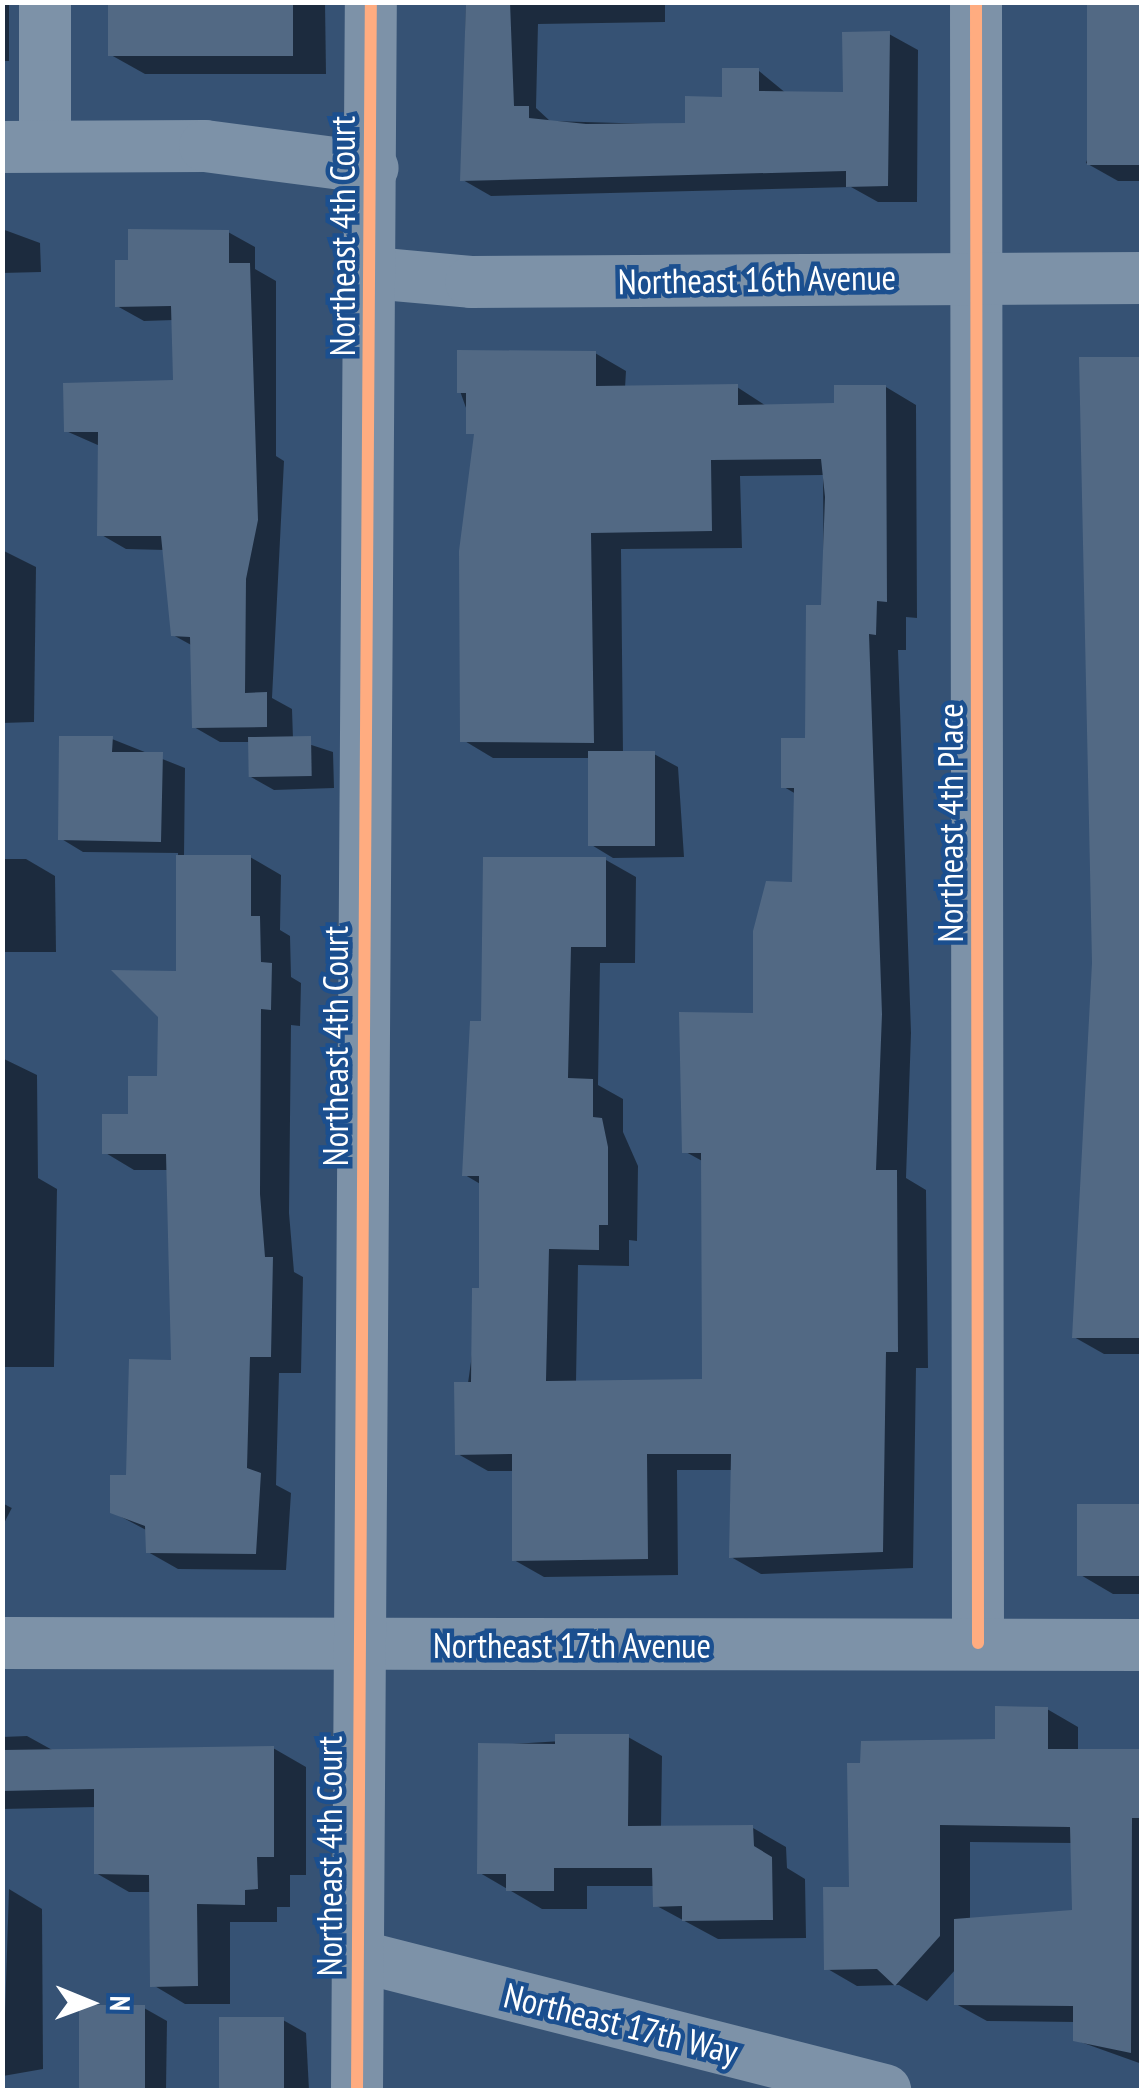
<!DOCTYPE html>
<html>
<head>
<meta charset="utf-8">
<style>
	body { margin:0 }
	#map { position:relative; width:1144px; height:2093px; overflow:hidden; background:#365274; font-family:"PT Sans Narrow",sans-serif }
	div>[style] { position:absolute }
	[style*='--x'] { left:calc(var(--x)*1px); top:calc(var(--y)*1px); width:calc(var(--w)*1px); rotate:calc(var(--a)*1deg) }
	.shadow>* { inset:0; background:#0007; transform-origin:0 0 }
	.building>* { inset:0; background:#526984; transform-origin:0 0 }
	.minor>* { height:52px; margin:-26px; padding:0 26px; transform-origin:26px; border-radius:26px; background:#7d92a8 }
	.cycleway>* { height:12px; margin:-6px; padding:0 6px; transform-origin:6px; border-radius:6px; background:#ffac80 }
	span { translate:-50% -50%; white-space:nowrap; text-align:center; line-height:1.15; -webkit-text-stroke:9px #1b4f8f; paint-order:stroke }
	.street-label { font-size:35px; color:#fff }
	.frame { position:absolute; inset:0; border:5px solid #fff; pointer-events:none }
	.north { position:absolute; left:40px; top:1953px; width:100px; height:100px; -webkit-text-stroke:8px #1b4f8f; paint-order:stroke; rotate:91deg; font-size:28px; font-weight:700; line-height:40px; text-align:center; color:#fff }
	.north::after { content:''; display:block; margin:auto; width:35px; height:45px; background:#fff; clip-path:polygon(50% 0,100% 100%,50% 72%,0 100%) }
</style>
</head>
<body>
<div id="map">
	<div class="shadow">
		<div style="left:2px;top:2px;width:7px;height:59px"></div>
		<div style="clip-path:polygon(111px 2px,325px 2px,326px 74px,145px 74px,111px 55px)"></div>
		<div style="clip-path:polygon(466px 2px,665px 2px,665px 22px,538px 24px,536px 108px,550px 121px,688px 125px,759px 71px,787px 94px,845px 95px,889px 34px,918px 50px,917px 202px,878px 202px,851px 187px,491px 196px,463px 180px)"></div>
		<div style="clip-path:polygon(1142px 2px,1142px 181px,1118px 181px,1086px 163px)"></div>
		<div style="clip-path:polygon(2px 229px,40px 243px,41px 272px,2px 273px)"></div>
		<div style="clip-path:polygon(228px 232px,255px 247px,255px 269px,276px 281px,276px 456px,284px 461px,272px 698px,292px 709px,293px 739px,333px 752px,334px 788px,274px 790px,251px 777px,250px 742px,220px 742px,194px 727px,193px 646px,173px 635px,165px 550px,126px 549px,100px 534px,100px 446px,66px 431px,175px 382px,174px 320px,144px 321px,117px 306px,130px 262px)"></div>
		<div style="clip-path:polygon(595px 353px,626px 371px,625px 388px,737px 387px,768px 407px,836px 406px,886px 387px,916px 405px,917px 618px,906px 617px,906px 650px,898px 650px,911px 1033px,906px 1178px,926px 1190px,928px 1368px,916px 1368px,913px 1568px,761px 1574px,731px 1557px,733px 1470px,677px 1470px,678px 1575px,544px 1577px,514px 1560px,514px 1471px,488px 1471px,458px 1454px,481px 1291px,482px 1185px,465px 1175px,483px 1024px,606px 860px,636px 877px,635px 963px,600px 963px,598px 1085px,623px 1099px,623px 1132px,638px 1166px,637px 1241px,629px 1240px,629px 1266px,578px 1265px,576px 1383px,704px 1382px,704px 1162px,684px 1151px,756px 1016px,795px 884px,796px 794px,784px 787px,808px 740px,824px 608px,823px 475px,740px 476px,742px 548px,621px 549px,623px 754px,654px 754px,678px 767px,684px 857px,613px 858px,590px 844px,590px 758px,493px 758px,463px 740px,476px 436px,460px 391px)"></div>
		<div style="clip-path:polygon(1142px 359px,1142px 1354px,1104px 1354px,1074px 1337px)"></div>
		<div style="clip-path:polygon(2px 550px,36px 567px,34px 722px,2px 723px)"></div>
		<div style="clip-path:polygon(112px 739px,185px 768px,184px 857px,250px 857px,281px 875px,280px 930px,290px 936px,291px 977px,301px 983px,300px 1026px,291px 1025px,289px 1213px,294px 1272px,303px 1277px,301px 1373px,279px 1373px,276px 1485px,291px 1493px,286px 1570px,178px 1569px,148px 1552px,148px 1531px,112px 1512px,173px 1362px,170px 1170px,134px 1170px,104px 1152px,159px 1079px,178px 974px,178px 853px,83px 852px,60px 838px)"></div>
		<div style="clip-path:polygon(2px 859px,26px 859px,55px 876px,56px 952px,2px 952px)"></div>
		<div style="clip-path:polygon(2px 1058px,37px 1075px,38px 1178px,57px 1189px,54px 1367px,2px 1367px)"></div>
		<div style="left:2px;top:1503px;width:11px;height:68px;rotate:27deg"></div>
		<div style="clip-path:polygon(1142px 1507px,1142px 1594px,1113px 1594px,1079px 1574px)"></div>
		<div style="clip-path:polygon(evenodd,1047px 1709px,1078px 1727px,1078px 1752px,1142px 1752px,1142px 2064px,1075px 2040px,1075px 2022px,987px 2021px,956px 2004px,956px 1969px,927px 2001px,899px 1985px,857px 1986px,826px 1968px,851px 1889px,997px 1742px,1047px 1709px,970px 1842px,1073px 1843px,1075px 1913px,970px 1920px,970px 1842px)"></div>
		<div style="clip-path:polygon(27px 1736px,56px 1752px,273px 1748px,306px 1767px,306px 1875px,290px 1875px,290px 1907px,277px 1907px,277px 1922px,230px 1922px,230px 2004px,185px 2004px,153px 1985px,152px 1892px,129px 1892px,96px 1873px,97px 1807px,2px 1809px,2px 1737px)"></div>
		<div style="clip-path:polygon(628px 1737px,662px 1756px,661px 1828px,753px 1828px,786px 1847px,787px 1868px,805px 1879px,806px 1938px,718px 1939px,655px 1905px,655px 1886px,587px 1886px,587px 1909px,542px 1909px,480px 1873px,480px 1746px)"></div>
		<div style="clip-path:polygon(9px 1889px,42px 1909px,43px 2069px,3px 2076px)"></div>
		<div style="clip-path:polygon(81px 2007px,144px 2008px,167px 2021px,166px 2090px,80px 2090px)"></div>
		<div style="clip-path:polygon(222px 2019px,283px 2020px,306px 2033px,309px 2090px,222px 2090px)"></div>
	</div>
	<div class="building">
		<div style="left:108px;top:2px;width:185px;height:54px"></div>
		<div style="clip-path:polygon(466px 2px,510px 2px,514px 106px,529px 106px,529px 118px,586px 124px,685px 123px,685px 96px,722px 97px,722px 68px,759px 68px,759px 91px,843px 92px,842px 32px,890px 31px,888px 186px,846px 187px,846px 171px,460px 181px)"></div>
		<div style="left:1087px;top:2px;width:55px;height:163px"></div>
		<div style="clip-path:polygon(128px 229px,229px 230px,229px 263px,250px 263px,258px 520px,246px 579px,245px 693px,267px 692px,267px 727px,192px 728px,190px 637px,171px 636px,161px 536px,97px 536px,98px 432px,64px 432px,63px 383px,173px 380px,171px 306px,115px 307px,115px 260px,128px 260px)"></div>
		<div style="clip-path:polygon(457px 350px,596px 351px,596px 386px,738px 384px,738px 405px,834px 403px,834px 385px,886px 385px,887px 602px,877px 601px,876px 635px,869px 634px,882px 1014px,876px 1170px,897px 1170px,898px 1352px,886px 1352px,883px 1552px,729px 1558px,731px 1454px,647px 1454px,648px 1559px,512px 1561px,512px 1454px,455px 1455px,454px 1382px,471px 1382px,472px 1288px,479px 1288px,479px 1176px,462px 1176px,470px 1021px,481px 1021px,483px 857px,606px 857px,606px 947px,571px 947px,568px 1078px,593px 1079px,593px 1117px,602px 1118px,608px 1147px,608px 1225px,599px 1225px,599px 1250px,549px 1249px,546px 1381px,702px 1379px,701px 1153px,682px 1153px,679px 1012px,753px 1013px,753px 931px,766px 881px,792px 882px,794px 788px,781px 788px,781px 738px,805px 738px,806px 605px,821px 605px,825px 497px,821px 459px,711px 460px,712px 531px,591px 533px,594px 743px,460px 742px,459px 551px,474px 434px,466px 434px,466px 393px,457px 393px)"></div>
		<div style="clip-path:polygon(1079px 357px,1142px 357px,1142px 1338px,1072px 1338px,1092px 963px)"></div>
		<div style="clip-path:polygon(59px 736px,113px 736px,112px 752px,163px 752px,161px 842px,58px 840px)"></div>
		<div style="left:311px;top:736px;width:40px;height:63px;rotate:89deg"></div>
		<div style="left:588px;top:751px;width:67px;height:95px"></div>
		<div style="clip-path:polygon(176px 855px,251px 855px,251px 916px,260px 916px,261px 962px,272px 963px,271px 1010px,261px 1009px,260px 1194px,265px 1257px,273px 1257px,271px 1357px,250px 1357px,247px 1468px,261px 1473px,256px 1554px,146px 1553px,145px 1526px,110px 1513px,110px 1475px,126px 1475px,129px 1359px,171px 1360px,166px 1154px,102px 1154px,102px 1114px,128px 1114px,128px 1076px,157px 1076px,158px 1017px,111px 970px,176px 971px)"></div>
		<div style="left:1077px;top:1504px;width:65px;height:72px"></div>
		<div style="clip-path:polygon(995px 1706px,1048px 1707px,1048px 1749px,1142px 1749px,1142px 1818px,1132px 1818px,1131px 2053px,1073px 2041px,1073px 2006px,954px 2005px,954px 1919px,1072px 1910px,1070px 1827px,940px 1825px,940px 1936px,895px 1986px,877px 1969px,824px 1970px,823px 1887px,849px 1887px,847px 1763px,860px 1763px,861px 1741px,995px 1739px)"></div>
		<div style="clip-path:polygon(555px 1734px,629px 1734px,628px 1826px,753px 1825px,754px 1846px,772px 1857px,773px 1920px,682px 1921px,682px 1906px,653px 1907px,652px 1868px,554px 1868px,554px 1891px,506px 1891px,506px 1874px,477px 1874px,478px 1743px,555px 1744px)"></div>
		<div style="clip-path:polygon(274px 1746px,274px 1857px,257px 1857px,258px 1889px,245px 1890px,245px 1905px,197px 1904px,198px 1986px,150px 1987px,149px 1875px,94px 1874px,94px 1789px,2px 1791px,2px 1750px)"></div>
		<div style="left:79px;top:2005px;width:66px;height:85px"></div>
		<div style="left:219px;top:2017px;width:65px;height:73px"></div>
	</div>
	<div class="minor">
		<div style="--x:976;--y:2;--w:1641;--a:89.93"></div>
		<div style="--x:45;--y:146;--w:144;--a:-90"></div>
		<div style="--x:2;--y:147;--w:203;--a:-0.3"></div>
		<div style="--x:205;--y:146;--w:169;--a:7.5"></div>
		<div style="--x:372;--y:273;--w:99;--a:5.2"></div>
		<div style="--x:471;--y:282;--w:671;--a:-0.34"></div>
		<div style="--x:2;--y:1643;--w:1140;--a:0.1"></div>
		<div style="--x:358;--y:1956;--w:544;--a:14.27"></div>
		<div style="--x:357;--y:2090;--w:2088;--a:-89.62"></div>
	</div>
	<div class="cycleway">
		<div style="--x:976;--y:2;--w:1641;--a:89.93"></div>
		<div style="--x:357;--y:2090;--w:2088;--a:-89.62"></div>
	</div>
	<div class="street-label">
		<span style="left:342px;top:236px;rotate:-90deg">Northeast 4th Court</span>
		<span style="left:757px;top:279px;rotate:-1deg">Northeast 16th Avenue</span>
		<span style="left:950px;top:823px;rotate:-90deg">Northeast 4th Place</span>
		<span style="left:335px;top:1046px;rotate:-90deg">Northeast 4th Court</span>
		<span style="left:572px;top:1645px">Northeast 17th Avenue</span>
		<span style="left:329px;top:1856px;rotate:-90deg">Northeast 4th Court</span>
		<span style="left:621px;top:2023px;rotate:14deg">Northeast 17th Way</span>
	</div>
	<div class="frame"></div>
	<div class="north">N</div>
</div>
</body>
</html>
